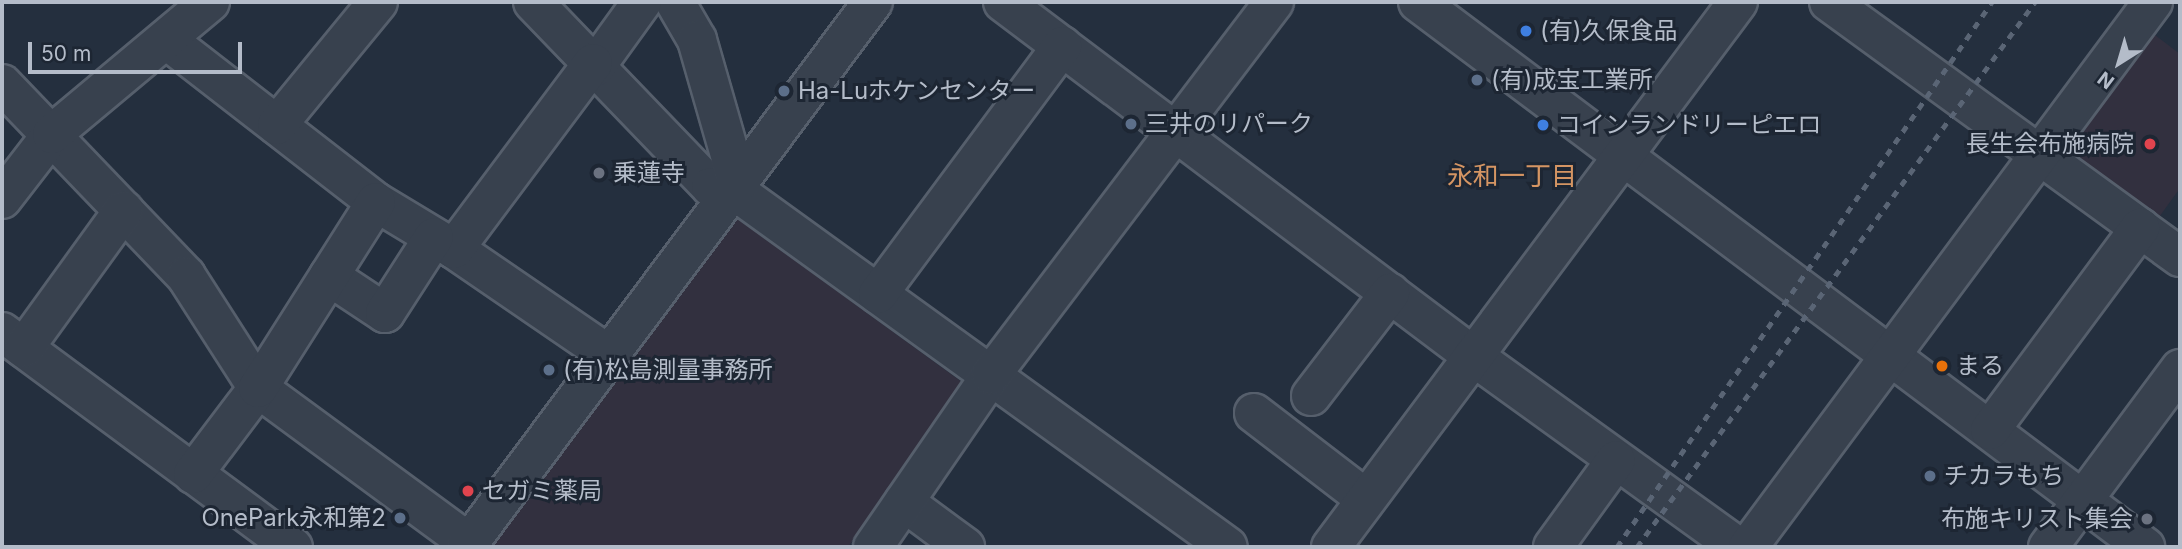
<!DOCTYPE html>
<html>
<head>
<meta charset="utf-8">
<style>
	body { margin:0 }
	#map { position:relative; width:2182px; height:549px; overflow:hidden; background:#242f3e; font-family:Inter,"Noto Sans JP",sans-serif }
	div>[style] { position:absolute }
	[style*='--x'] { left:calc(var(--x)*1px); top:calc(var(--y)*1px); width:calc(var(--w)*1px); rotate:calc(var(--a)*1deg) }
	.medical>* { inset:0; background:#32303f }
	.roads { filter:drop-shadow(2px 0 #565f6c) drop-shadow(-2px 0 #565f6c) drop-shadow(0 2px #565f6c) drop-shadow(0 -2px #565f6c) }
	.minor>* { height:38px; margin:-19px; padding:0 19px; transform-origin:19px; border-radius:19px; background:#38414e }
	.rail>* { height:5px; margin-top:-2.5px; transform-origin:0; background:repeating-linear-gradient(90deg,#5a6575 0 7px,transparent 0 14px) }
	.dots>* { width:19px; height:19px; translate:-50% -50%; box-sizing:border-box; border:4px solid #1d2633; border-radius:50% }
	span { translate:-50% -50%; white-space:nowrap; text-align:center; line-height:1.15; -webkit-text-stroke:6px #1d2633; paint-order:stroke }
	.poi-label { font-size:24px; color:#b4bcc9 }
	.left { translate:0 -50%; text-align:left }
	.right { translate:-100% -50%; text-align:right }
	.neighbourhood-label { font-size:26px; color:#d59563 }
	.frame { position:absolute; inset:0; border:4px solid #b4bcc9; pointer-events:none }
	.north { position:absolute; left:2084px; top:28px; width:70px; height:70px; -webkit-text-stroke:5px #1d2633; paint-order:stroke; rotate:217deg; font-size:19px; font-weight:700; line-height:28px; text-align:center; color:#b4bcc9 }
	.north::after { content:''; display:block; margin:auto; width:24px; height:32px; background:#b4bcc9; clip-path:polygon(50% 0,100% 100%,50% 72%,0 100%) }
	.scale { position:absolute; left:28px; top:42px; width:214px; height:32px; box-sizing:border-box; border:4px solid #b4bcc9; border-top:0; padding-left:9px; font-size:21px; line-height:24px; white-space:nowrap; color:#b4bcc9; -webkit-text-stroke:5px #1d2633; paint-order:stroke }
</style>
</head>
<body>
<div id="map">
	<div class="medical">
		<div style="clip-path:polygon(2147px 29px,2180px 54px,2180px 188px,2157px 220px,2059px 147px)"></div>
		<div style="clip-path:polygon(728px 212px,966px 385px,848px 547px,484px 547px)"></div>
	</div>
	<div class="roads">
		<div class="minor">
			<div style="--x:533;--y:2;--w:257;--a:46.1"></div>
			<div style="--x:711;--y:187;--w:23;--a:7"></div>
			<div style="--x:734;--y:190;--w:609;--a:35.85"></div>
			<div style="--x:675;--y:2;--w:44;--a:59.9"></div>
			<div style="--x:697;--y:40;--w:149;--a:74"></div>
			<div style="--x:1003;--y:2;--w:588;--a:36.99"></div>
			<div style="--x:1473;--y:356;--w:327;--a:35.8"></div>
			<div style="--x:1418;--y:2;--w:909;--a:36.86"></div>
			<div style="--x:1829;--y:2;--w:434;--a:36"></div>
			<div style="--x:167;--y:40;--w:264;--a:37.8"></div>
			<div style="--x:376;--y:202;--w:91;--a:31.1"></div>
			<div style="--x:454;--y:249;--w:189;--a:34.4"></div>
			<div style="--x:595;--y:67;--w:80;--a:-54.1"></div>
			<div style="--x:2;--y:84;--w:266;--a:46.2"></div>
			<div style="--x:186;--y:276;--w:133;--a:57.3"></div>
			<div style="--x:258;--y:388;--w:262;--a:36.3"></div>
			<div style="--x:277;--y:125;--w:159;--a:-50.6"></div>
			<div style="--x:2;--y:199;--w:82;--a:-52.4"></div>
			<div style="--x:52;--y:134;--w:206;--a:-39.9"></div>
			<div style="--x:454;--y:249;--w:232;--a:-53.2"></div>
			<div style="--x:329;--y:276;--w:67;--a:33.5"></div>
			<div style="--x:385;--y:313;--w:90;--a:-57.2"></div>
			<div style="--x:878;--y:294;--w:309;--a:-53.4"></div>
			<div style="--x:2;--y:332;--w:362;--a:36.5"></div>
			<div style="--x:24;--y:348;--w:170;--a:-54.1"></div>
			<div style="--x:1311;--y:396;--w:130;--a:-52.5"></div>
			<div style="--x:1254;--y:413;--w:141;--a:37.5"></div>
			<div style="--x:1990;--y:430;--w:252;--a:-53.4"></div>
			<div style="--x:193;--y:474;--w:108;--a:-52.9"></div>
			<div style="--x:258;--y:388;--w:220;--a:-57.6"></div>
			<div style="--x:904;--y:502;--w:76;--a:36.4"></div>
			<div style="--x:466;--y:547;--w:680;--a:-53.25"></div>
			<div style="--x:873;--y:547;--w:209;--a:-55.5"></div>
			<div style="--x:991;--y:375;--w:468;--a:-52.8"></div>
			<div style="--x:1331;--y:547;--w:680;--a:-53.25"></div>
			<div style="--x:1553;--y:547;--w:107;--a:-54.1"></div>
			<div style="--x:1748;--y:547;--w:679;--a:-53.38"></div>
			<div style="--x:2048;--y:547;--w:222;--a:-53.4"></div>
		</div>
	</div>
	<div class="rail">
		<div style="--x:1617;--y:547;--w:662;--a:-55.47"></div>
		<div style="--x:1637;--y:547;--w:675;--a:-53.86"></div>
	</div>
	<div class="dots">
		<div style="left:1526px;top:31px;background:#3f7fe0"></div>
		<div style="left:1477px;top:80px;background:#5c6f8a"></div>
		<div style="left:784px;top:91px;background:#5c6f8a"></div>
		<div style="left:1131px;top:124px;background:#5c6f8a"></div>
		<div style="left:1543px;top:125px;background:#3f7fe0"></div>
		<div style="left:2150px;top:144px;background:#e0444e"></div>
		<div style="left:599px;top:173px;background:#6b7280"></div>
		<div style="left:1942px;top:366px;background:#e8710a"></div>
		<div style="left:549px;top:370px;background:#5c6f8a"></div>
		<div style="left:1930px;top:476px;background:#5c6f8a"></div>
		<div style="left:468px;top:491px;background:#e0444e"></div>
		<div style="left:400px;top:518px;background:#5c6f8a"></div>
		<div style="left:2147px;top:519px;background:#6b7280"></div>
	</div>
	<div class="poi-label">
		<span class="left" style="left:1540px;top:31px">(有)久保食品</span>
		<span class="left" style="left:1491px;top:80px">(有)成宝工業所</span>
		<span class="left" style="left:798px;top:91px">Ha-Luホケンセンター</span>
		<span class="left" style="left:1145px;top:124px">三井のリパーク</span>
		<span class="left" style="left:1557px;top:125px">コインランドリーピエロ</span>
		<span class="right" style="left:2134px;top:144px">長生会布施病院</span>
		<span class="left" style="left:613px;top:173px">乗蓮寺</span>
		<span class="left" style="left:1956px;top:366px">まる</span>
		<span class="left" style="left:563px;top:370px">(有)松島測量事務所</span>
		<span class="left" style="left:1944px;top:476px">チカラもち</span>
		<span class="left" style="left:482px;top:491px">セガミ薬局</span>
		<span class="right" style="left:386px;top:518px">OnePark永和第2</span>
		<span class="right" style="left:2133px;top:519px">布施キリスト集会</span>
	</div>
	<div class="neighbourhood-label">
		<span style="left:1512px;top:176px">永和一丁目</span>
	</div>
	<div class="frame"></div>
	<div class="north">N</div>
	<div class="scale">50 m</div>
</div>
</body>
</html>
